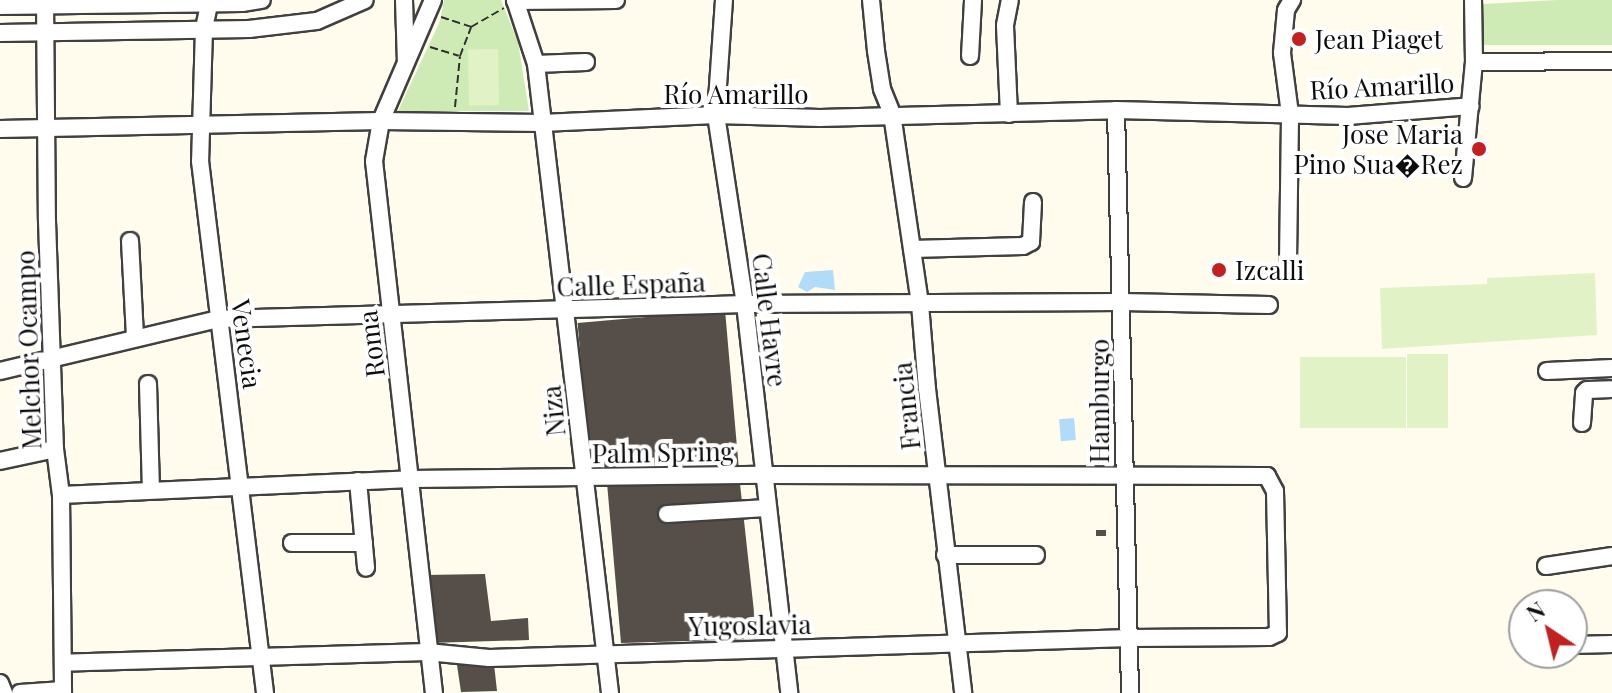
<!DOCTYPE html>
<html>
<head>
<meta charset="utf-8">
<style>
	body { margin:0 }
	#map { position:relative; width:1612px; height:693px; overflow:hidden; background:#fffced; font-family:"Playfair Display",serif }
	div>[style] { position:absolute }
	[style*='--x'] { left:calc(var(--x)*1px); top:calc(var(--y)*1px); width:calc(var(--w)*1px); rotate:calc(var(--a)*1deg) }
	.green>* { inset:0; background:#cfebb5 }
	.pitch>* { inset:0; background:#e2f2c7; transform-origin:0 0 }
	.water>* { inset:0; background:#b0dbf9; transform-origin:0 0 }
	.building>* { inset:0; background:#564f49; transform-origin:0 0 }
	.path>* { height:2px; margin-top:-1px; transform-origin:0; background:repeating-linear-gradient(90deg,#2f2f2f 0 8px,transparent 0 12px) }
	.roads { filter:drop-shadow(2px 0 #404040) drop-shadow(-2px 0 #404040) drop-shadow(0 2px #404040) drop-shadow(0 -2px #404040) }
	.minor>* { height:16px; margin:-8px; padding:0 8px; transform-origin:8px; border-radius:8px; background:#fff }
	.dots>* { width:22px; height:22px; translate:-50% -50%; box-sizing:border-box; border:4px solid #fff; border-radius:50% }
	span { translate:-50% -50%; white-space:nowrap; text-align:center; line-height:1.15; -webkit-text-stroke:8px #fff; paint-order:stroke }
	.poi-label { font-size:26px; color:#0d0d0d }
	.left { translate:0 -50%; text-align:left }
	.right { translate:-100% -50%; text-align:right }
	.street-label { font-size:26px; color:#0d0d0d }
	.north { position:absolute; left:1508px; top:589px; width:80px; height:80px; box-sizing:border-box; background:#fff; border:2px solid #9e9e9e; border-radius:50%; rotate:325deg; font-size:22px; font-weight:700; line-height:32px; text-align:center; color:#0d0d0d }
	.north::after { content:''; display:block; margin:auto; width:28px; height:36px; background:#c32021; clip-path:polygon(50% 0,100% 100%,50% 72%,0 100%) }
</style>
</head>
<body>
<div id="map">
	<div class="green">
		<div style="clip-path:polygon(444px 0,501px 0,518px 42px,529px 111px,398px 111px,440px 21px)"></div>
		<div style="clip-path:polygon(1557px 0,1612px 0,1612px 45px,1482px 45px,1482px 4px)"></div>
	</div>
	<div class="pitch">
		<div style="left:498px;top:49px;width:56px;height:30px;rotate:89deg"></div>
		<div style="clip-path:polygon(1595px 273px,1597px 335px,1382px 349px,1380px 288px,1487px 284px,1487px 278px)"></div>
		<div style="left:1448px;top:354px;width:74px;height:41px;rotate:90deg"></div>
		<div style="left:1406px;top:357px;width:71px;height:106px;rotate:90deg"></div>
	</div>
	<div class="water">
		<div style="clip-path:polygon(833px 270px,835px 290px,815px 287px,807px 292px,798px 287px,805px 272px)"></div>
		<div style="left:1074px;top:418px;width:22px;height:15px;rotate:85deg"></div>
	</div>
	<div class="building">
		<div style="left:725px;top:310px;width:162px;height:148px;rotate:85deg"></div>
		<div style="clip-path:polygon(607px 483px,740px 484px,757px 639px,621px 643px)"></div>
		<div style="left:1096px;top:530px;width:10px;height:6px"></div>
		<div style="clip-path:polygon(485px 574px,491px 621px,528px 618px,529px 640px,430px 643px,424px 575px)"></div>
		<div style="clip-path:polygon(494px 664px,497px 691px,461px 692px,457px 665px)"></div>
	</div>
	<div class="path">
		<div style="--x:441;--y:17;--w:32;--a:18"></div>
		<div style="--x:471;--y:27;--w:38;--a:-30"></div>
		<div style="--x:430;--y:47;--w:30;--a:17"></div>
		<div style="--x:455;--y:107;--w:51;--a:-84.4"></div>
		<div style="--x:460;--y:56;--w:31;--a:-69"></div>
	</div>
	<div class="roads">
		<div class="minor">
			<div style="--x:45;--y:0;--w:221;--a:89.5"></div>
			<div style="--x:47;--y:221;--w:228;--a:88"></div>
			<div style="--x:55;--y:449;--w:46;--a:82.6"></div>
			<div style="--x:61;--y:495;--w:198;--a:89.4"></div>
			<div style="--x:210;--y:0;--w:30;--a:102"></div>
			<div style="--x:204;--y:29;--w:132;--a:91.7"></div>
			<div style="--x:200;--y:161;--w:536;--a:83.03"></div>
			<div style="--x:404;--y:0;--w:62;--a:88.2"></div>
			<div style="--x:433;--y:0;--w:132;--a:113.3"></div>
			<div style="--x:381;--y:121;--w:41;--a:99.9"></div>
			<div style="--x:374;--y:161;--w:535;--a:83.57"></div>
			<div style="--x:515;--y:0;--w:67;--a:71.8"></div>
			<div style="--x:536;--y:64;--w:633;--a:83.29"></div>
			<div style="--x:724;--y:0;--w:115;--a:94"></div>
			<div style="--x:716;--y:115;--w:191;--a:81.3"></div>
			<div style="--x:745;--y:304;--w:391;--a:83.5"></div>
			<div style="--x:871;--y:0;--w:51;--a:84.4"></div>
			<div style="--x:876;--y:51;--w:38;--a:81"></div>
			<div style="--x:882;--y:89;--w:27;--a:68"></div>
			<div style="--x:892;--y:114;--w:192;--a:81.6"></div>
			<div style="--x:920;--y:304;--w:85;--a:85.3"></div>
			<div style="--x:927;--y:389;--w:306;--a:83.2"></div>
			<div style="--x:515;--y:1;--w:101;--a:-0.6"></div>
			<div style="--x:0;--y:6;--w:242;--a:-0.7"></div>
			<div style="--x:242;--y:3;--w:20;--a:-9"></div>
			<div style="--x:0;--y:33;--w:249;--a:-0.9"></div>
			<div style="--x:249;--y:29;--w:68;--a:-6.7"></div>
			<div style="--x:317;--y:21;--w:52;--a:-23.6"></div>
			<div style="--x:970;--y:56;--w:56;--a:-86.9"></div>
			<div style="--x:1474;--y:62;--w:138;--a:-0.4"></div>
			<div style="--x:536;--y:64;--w:50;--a:-2.3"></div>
			<div style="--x:1116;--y:110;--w:583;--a:88.62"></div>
			<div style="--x:1009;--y:114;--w:89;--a:-92.6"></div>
			<div style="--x:1005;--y:25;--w:25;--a:-79"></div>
			<div style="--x:0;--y:129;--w:381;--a:-1.2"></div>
			<div style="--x:381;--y:121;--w:161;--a:0.7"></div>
			<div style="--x:542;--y:123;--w:174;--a:-2.6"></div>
			<div style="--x:716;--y:115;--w:104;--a:1.7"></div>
			<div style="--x:820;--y:118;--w:296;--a:-1.5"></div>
			<div style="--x:1116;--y:110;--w:232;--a:1.5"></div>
			<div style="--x:1348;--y:116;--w:123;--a:-4.6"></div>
			<div style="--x:1463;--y:178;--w:117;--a:-84.6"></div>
			<div style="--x:1474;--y:62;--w:62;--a:-90.9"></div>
			<div style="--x:130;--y:241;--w:95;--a:87"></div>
			<div style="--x:912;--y:249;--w:111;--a:-1.5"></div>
			<div style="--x:1023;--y:246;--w:9;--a:-27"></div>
			<div style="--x:1031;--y:242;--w:40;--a:-87.1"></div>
			<div style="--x:1288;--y:261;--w:147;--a:-89.2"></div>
			<div style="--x:1290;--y:114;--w:62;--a:-97.5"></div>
			<div style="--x:1282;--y:53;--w:43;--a:-84.7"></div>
			<div style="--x:1286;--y:10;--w:12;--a:-59"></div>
			<div style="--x:0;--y:371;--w:225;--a:-13.4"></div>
			<div style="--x:219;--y:319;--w:526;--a:-1.63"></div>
			<div style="--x:745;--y:304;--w:377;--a:-0.3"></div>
			<div style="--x:1122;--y:302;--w:147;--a:1.2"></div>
			<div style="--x:1547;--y:371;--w:65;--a:-2.6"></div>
			<div style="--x:148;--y:384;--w:106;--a:88.4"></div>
			<div style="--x:1582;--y:423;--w:30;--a:-86"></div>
			<div style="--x:1584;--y:393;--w:4;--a:-45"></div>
			<div style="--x:1587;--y:390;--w:25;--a:-2"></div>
			<div style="--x:0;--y:461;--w:56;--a:-12.3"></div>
			<div style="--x:358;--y:481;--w:87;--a:84.7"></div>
			<div style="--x:61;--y:495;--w:350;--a:-2.6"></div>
			<div style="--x:411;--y:479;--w:352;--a:-0.7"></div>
			<div style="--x:763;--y:475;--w:504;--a:0.11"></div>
			<div style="--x:1267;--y:476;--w:17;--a:62"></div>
			<div style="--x:1275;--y:491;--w:142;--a:88.8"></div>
			<div style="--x:1278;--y:633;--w:10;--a:156"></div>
			<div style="--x:1269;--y:637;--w:139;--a:179.6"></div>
			<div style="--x:1130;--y:638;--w:641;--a:178.21"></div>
			<div style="--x:489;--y:658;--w:62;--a:-174.5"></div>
			<div style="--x:427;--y:652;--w:364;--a:178.3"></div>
			<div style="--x:667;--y:514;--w:100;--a:-3.4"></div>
			<div style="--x:292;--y:543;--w:72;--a:0"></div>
			<div style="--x:945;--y:555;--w:91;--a:0"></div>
			<div style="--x:1546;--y:566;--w:67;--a:-8.6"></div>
			<div style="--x:1572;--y:645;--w:40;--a:-1.4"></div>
			<div style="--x:0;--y:683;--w:11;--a:68"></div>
			<div style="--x:20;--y:693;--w:43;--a:-4"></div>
		</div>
	</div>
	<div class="dots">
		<div style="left:1299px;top:39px;background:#c32021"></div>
		<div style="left:1479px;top:149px;background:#c32021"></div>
		<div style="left:1219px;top:270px;background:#c32021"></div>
	</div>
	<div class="poi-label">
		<span class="left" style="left:1315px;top:39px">Jean Piaget</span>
		<span class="right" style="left:1463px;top:149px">Jose Maria<br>Pino Sua�Rez</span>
		<span class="left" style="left:1235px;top:270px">Izcalli</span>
	</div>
	<div class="street-label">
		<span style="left:1382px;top:86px;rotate:-3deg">Río Amarillo</span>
		<span style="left:736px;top:94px">Río Amarillo</span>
		<span style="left:631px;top:284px;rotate:-2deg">Calle España</span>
		<span style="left:770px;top:320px;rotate:83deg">Calle Havre</span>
		<span style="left:247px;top:344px;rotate:82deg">Venecia</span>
		<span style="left:371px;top:344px;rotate:-97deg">Roma</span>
		<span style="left:28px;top:350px;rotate:-92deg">Melchor Ocampo</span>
		<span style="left:1099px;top:401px;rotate:-90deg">Hamburgo</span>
		<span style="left:906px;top:406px;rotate:-96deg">Francia</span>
		<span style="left:553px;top:411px;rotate:-96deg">Niza</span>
		<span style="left:663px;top:452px;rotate:-1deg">Palm Spring</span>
		<span style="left:750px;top:625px;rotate:-1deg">Yugoslavia</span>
	</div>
	<div class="north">N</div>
</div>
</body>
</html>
